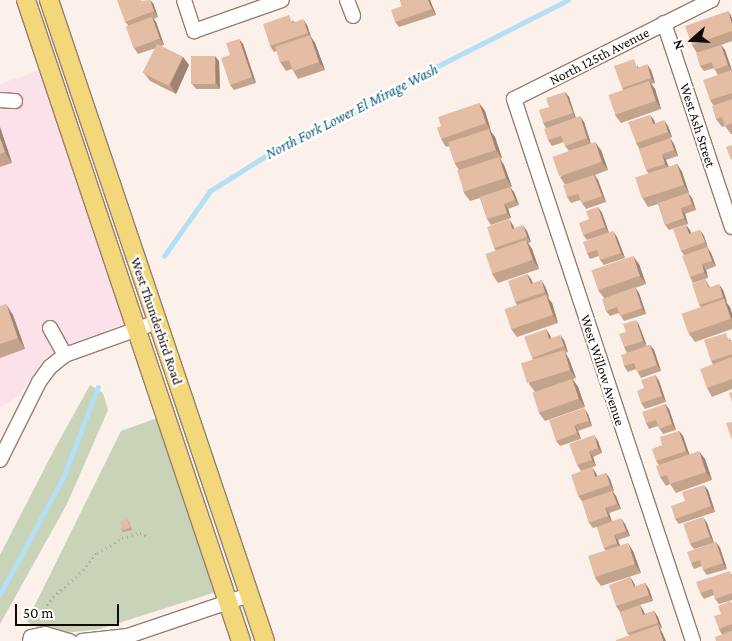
<!DOCTYPE html>
<html>
<head>
<meta charset="utf-8">
<style>
	body { margin:0 }
	#map { position:relative; width:732px; height:641px; overflow:hidden; background:#fcf1ea; font-family:"Crimson Pro",serif }
	div>[style] { position:absolute }
	[style*='--x'] { left:calc(var(--x)*1px); top:calc(var(--y)*1px); width:calc(var(--w)*1px); rotate:calc(var(--a)*1deg) }
	.commercial>* { inset:0; background:#fbe2ea }
	.green>* { inset:0; background:#c9d3b8 }
	.stream>* { height:4.5px; margin:-2.25px; padding:0 2.25px; transform-origin:2.25px; border-radius:2.25px; background:#b3dff7 }
	.path>* { height:2.5px; margin-top:-1.25px; transform-origin:0; background:repeating-linear-gradient(90deg,#b0a6a0 0 1px,transparent 0 5px) }
	.roads { filter:drop-shadow(1px 0 #977f70) drop-shadow(-1px 0 #977f70) drop-shadow(0 1px #977f70) drop-shadow(0 -1px #977f70) }
	.minor>* { height:14px; margin:-7px; padding:0 7px; transform-origin:7px; border-radius:7px; background:#fff }
	.major>* { height:18px; margin:-9px; padding:0 9px; transform-origin:9px; border-radius:9px; background:#f2d87a }
	.wall>* { inset:0; background:#c4a38d }
	.shaded-wall>* { inset:0; background:#a08473 }
	.building>* { inset:0; background:#e4bda4; transform-origin:0 0 }
	span { translate:-50% -50%; white-space:nowrap; text-align:center; line-height:1.15; -webkit-text-stroke:4.5px #fff; paint-order:stroke }
	.street-label { font-size:14px; color:#110905 }
	.water-label { font-size:15px; color:#0e5d7c; font-style:italic }
	.north { position:absolute; left:667px; top:15px; width:50px; height:50px; -webkit-text-stroke:4px #fff; paint-order:stroke; rotate:251deg; font-size:14px; font-weight:700; line-height:20px; text-align:center; color:#110905 }
	.north::after { content:''; display:block; margin:auto; width:18px; height:22px; background:#110905; clip-path:polygon(50% 0,100% 100%,50% 72%,0 100%) }
	.scale { position:absolute; left:15px; top:604px; width:104px; height:22px; box-sizing:border-box; border:2px solid #110905; border-top:0; padding-left:6px; font-size:15px; line-height:18px; white-space:nowrap; color:#110905; -webkit-text-stroke:4px #fff; paint-order:stroke }
</style>
</head>
<body>
<div id="map">
	<div class="commercial">
		<div style="clip-path:polygon(45px 68px,126px 323px,71px 344px,45px 358px,19px 396px,0 407px,0 84px)"></div>
	</div>
	<div class="green">
		<div style="clip-path:polygon(90px 385px,103px 393px,108px 410px,67px 504px,0 624px,0 555px,54px 450px)"></div>
		<div style="clip-path:polygon(160px 417px,219px 591px,100px 629px,66px 633px,31px 625px,27px 621px,121px 431px)"></div>
	</div>
	<div class="stream">
		<div style="--x:164;--y:256;--w:80;--a:-54.7"></div>
		<div style="--x:210;--y:191;--w:73;--a:-32.2"></div>
		<div style="--x:272;--y:152;--w:87;--a:-25.1"></div>
		<div style="--x:351;--y:115;--w:95;--a:-29.5"></div>
		<div style="--x:434;--y:68;--w:150;--a:-26.9"></div>
		<div style="--x:0;--y:594;--w:132;--a:-61.5"></div>
		<div style="--x:63;--y:478;--w:97;--a:-69"></div>
	</div>
	<div class="path">
		<div style="--x:44;--y:620;--w:11;--a:-90"></div>
		<div style="--x:44;--y:609;--w:15;--a:-53"></div>
		<div style="--x:53;--y:597;--w:40;--a:-42"></div>
		<div style="--x:83;--y:570;--w:22;--a:-51"></div>
		<div style="--x:97;--y:553;--w:29;--a:-31"></div>
		<div style="--x:122;--y:538;--w:19;--a:-16"></div>
		<div style="--x:140;--y:533;--w:9;--a:21"></div>
	</div>
	<div class="roads">
		<div class="minor">
			<div style="--x:184;--y:0;--w:33;--a:72"></div>
			<div style="--x:194;--y:31;--w:93;--a:-19.4"></div>
			<div style="--x:347;--y:0;--w:17;--a:69"></div>
			<div style="--x:664;--y:23;--w:215;--a:71.6"></div>
			<div style="--x:0;--y:100;--w:15;--a:4"></div>
			<div style="--x:50;--y:328;--w:31;--a:61"></div>
			<div style="--x:0;--y:460;--w:87;--a:-63.4"></div>
			<div style="--x:39;--y:382;--w:19;--a:-54"></div>
			<div style="--x:50;--y:367;--w:19;--a:-39"></div>
			<div style="--x:65;--y:355;--w:98;--a:-19.7"></div>
			<div style="--x:30;--y:641;--w:4;--a:-76"></div>
			<div style="--x:31;--y:637;--w:14;--a:-12"></div>
			<div style="--x:45;--y:634;--w:26;--a:16"></div>
			<div style="--x:82;--y:641;--w:46;--a:-6.2"></div>
			<div style="--x:128;--y:636;--w:128;--a:-18.7"></div>
			<div style="--x:693;--y:641;--w:571;--a:-108.28"></div>
			<div style="--x:514;--y:99;--w:221;--a:-26.6"></div>
		</div>
		<div class="major">
			<div style="--x:26;--y:0;--w:676;--a:71.46"></div>
			<div style="--x:49;--y:0;--w:676;--a:71.38"></div>
		</div>
	</div>
	<div class="wall">
		<div style="clip-path:polygon(400px 0,430px 0,436px 15px,399px 27px,395px 22px,402px 6px)"></div>
		<div style="clip-path:polygon(153px 3px,158px 17px,154px 19px,156px 22px,164px 45px,161px 46px,183px 57px,189px 65px,176px 94px,150px 81px,144px 73px,156px 48px,138px 54px,134px 48px,128px 25px,125px 22px)"></div>
		<div style="clip-path:polygon(728px 11px,732px 18px,732px 41px,721px 45px,725px 50px,732px 70px,732px 134px,731px 134px,725px 126px,722px 127px,716px 119px,714px 106px,710px 100px,718px 75px,714px 68px,704px 71px,700px 66px,697px 53px,692px 45px)"></div>
		<div style="clip-path:polygon(293px 20px,294px 22px,307px 25px,311px 37px,315px 43px,325px 70px,298px 79px,292px 69px,286px 71px,280px 62px,277px 51px,274px 52px,270px 46px)"></div>
		<div style="clip-path:polygon(243px 44px,256px 83px,234px 90px,230px 85px,230px 55px)"></div>
		<div style="clip-path:polygon(219px 61px,220px 89px,196px 89px,192px 84px)"></div>
		<div style="clip-path:polygon(638px 65px,638px 67px,651px 70px,655px 83px,651px 84px,655px 89px,661px 109px,621px 123px,615px 115px,623px 90px,622px 88px)"></div>
		<div style="clip-path:polygon(565px 92px,569px 97px,576px 118px,584px 122px,591px 144px,569px 151px,565px 146px,564px 142px,552px 146px,548px 140px,546px 128px,543px 123px,549px 107px)"></div>
		<div style="clip-path:polygon(479px 103px,485px 111px,491px 131px,491px 132px,495px 137px,502px 158px,500px 159px,504px 165px,512px 187px,510px 187px,514px 192px,519px 205px,508px 209px,511px 218px,491px 225px,487px 219px,480px 198px,470px 201px,464px 193px,459px 170px,455px 164px,449px 146px,446px 147px,441px 139px,441px 126px)"></div>
		<div style="clip-path:polygon(654px 120px,655px 123px,668px 126px,672px 137px,670px 138px,674px 144px,678px 156px,666px 160px,669px 167px,677px 164px,682px 172px,689px 193px,688px 193px,692px 198px,696px 210px,685px 214px,688px 224px,669px 230px,665px 225px,658px 204px,648px 207px,643px 199px,649px 174px,646px 170px,639px 148px,636px 143px)"></div>
		<div style="clip-path:polygon(0 127px,12px 163px,0 167px)"></div>
		<div style="clip-path:polygon(601px 150px,608px 170px,595px 175px,598px 180px,606px 202px,586px 209px,580px 200px,571px 203px,567px 197px,565px 185px,560px 177px)"></div>
		<div style="clip-path:polygon(598px 207px,602px 213px,609px 233px,587px 240px,583px 235px,589px 219px)"></div>
		<div style="clip-path:polygon(513px 225px,514px 228px,527px 231px,531px 242px,528px 243px,532px 249px,539px 269px,498px 283px,492px 274px,496px 251px,494px 248px)"></div>
		<div style="clip-path:polygon(686px 225px,691px 233px,700px 230px,704px 236px,708px 248px,711px 253px,716px 266px,706px 270px,708px 278px,693px 283px,690px 277px,684px 255px,681px 251px)"></div>
		<div style="clip-path:polygon(617px 237px,625px 258px,604px 265px,600px 260px,599px 256px,590px 259px,587px 253px)"></div>
		<div style="clip-path:polygon(639px 264px,646px 284px,635px 288px,639px 293px,646px 314px,624px 321px,619px 313px,610px 316px,606px 311px,604px 298px,598px 290px)"></div>
		<div style="clip-path:polygon(527px 274px,531px 279px,533px 283px,545px 286px,549px 297px,548px 298px,552px 303px,558px 323px,517px 337px,511px 329px,517px 305px,515px 302px)"></div>
		<div style="clip-path:polygon(705px 279px,710px 287px,723px 290px,727px 302px,726px 303px,730px 307px,732px 314px,732px 329px,695px 342px,689px 334px,701px 307px,699px 305px)"></div>
		<div style="clip-path:polygon(0 306px,13px 315px,25px 349px,0 358px)"></div>
		<div style="clip-path:polygon(639px 325px,646px 346px,650px 345px,654px 350px,661px 371px,641px 378px,636px 369px,628px 372px,624px 366px,627px 353px,624px 347px,626px 332px)"></div>
		<div style="clip-path:polygon(546px 329px,551px 338px,564px 340px,568px 352px,565px 353px,569px 359px,576px 378px,573px 379px,578px 387px,585px 407px,545px 421px,539px 413px,535px 392px,529px 384px,534px 361px,532px 358px)"></div>
		<div style="clip-path:polygon(730px 338px,730px 340px,732px 340px,732px 389px,712px 397px,707px 388px,713px 364px,711px 361px)"></div>
		<div style="clip-path:polygon(655px 375px,659px 381px,666px 402px,645px 409px,641px 403px,644px 388px)"></div>
		<div style="clip-path:polygon(665px 404px,669px 409px,676px 430px,663px 434px,658px 426px,649px 429px,646px 423px)"></div>
		<div style="clip-path:polygon(588px 414px,592px 426px,578px 431px,581px 439px,560px 446px,556px 441px)"></div>
		<div style="clip-path:polygon(679px 431px,683px 436px,689px 454px,705px 459px,712px 480px,676px 493px,670px 484px,666px 486px,660px 477px,659px 465px,656px 461px,662px 445px)"></div>
		<div style="clip-path:polygon(598px 441px,602px 453px,593px 457px,596px 466px,581px 471px,577px 465px)"></div>
		<div style="clip-path:polygon(596px 473px,597px 476px,606px 473px,610px 479px,614px 491px,613px 491px,616px 496px,621px 509px,609px 513px,612px 521px,625px 524px,630px 536px,618px 540px,620px 546px,633px 551px,641px 573px,601px 586px,595px 578px,606px 551px,604px 548px,597px 527px,593px 528px,589px 523px,582px 501px,578px 496px)"></div>
		<div style="clip-path:polygon(708px 490px,715px 512px,679px 524px,675px 519px,685px 501px)"></div>
		<div style="clip-path:polygon(127px 519px,129px 522px,132px 530px,123px 532px,121px 529px)"></div>
		<div style="clip-path:polygon(707px 523px,714px 543px,694px 549px,690px 544px)"></div>
		<div style="clip-path:polygon(716px 542px,720px 548px,727px 569px,707px 575px,703px 570px,702px 566px,694px 569px,691px 563px)"></div>
		<div style="clip-path:polygon(732px 574px,732px 600px,719px 604px,715px 599px,714px 595px,704px 599px,700px 593px)"></div>
		<div style="clip-path:polygon(630px 577px,634px 583px,635px 587px,645px 583px,649px 589px,653px 601px,640px 605px,643px 610px,645px 614px,654px 611px,658px 617px,662px 628px,660px 629px,663px 634px,629px 635px,627px 633px,620px 612px,616px 606px)"></div>
		<div style="clip-path:polygon(730px 601px,732px 604px,732px 631px,722px 635px,719px 629px,721px 614px)"></div>
	</div>
	<div class="shaded-wall">
		<div style="clip-path:polygon(150px 0,153px 3px,158px 17px,154px 11px)"></div>
		<div style="clip-path:polygon(428px 0,430px 0,436px 15px,432px 9px)"></div>
		<div style="clip-path:polygon(728px 11px,732px 18px,732px 24px)"></div>
		<div style="clip-path:polygon(152px 17px,156px 22px,164px 45px,160px 39px)"></div>
		<div style="clip-path:polygon(303px 19px,307px 25px,311px 37px,315px 43px,325px 70px,319px 62px,310px 37px,308px 33px)"></div>
		<div style="clip-path:polygon(239px 39px,243px 44px,256px 83px,252px 77px)"></div>
		<div style="clip-path:polygon(721px 45px,725px 50px,732px 71px,728px 65px)"></div>
		<div style="clip-path:polygon(215px 56px,219px 61px,220px 89px,216px 83px)"></div>
		<div style="clip-path:polygon(183px 57px,189px 65px,176px 94px,170px 85px)"></div>
		<div style="clip-path:polygon(647px 64px,651px 70px,655px 83px,651px 78px)"></div>
		<div style="clip-path:polygon(649px 81px,655px 89px,661px 109px,656px 101px)"></div>
		<div style="clip-path:polygon(565px 92px,569px 97px,576px 119px,573px 113px)"></div>
		<div style="clip-path:polygon(479px 103px,485px 111px,491px 131px,486px 123px)"></div>
		<div style="clip-path:polygon(650px 115px,654px 120px,657px 130px,653px 124px)"></div>
		<div style="clip-path:polygon(580px 116px,584px 122px,591px 144px,587px 138px)"></div>
		<div style="clip-path:polygon(664px 120px,668px 126px,672px 137px,668px 132px)"></div>
		<div style="clip-path:polygon(0 127px,12px 163px,5px 152px,0 138px)"></div>
		<div style="clip-path:polygon(489px 129px,495px 137px,502px 158px,496px 150px)"></div>
		<div style="clip-path:polygon(670px 138px,674px 144px,678px 156px,674px 150px)"></div>
		<div style="clip-path:polygon(595px 142px,601px 150px,608px 170px,602px 162px)"></div>
		<div style="clip-path:polygon(662px 154px,666px 160px,669px 169px,665px 164px)"></div>
		<div style="clip-path:polygon(499px 157px,504px 165px,512px 187px,506px 178px)"></div>
		<div style="clip-path:polygon(677px 164px,682px 172px,689px 193px,684px 185px)"></div>
		<div style="clip-path:polygon(594px 175px,598px 180px,606px 202px,602px 196px)"></div>
		<div style="clip-path:polygon(510px 187px,514px 192px,519px 205px,515px 200px)"></div>
		<div style="clip-path:polygon(688px 193px,692px 198px,696px 210px,692px 204px)"></div>
		<div style="clip-path:polygon(504px 204px,508px 209px,511px 218px,507px 213px)"></div>
		<div style="clip-path:polygon(598px 207px,602px 213px,609px 233px,605px 227px)"></div>
		<div style="clip-path:polygon(681px 208px,685px 214px,688px 224px,684px 218px)"></div>
		<div style="clip-path:polygon(509px 219px,513px 225px,516px 234px,512px 229px)"></div>
		<div style="clip-path:polygon(523px 225px,527px 231px,531px 242px,527px 237px)"></div>
		<div style="clip-path:polygon(686px 225px,690px 230px,693px 240px,689px 234px)"></div>
		<div style="clip-path:polygon(700px 230px,704px 236px,708px 248px,705px 242px)"></div>
		<div style="clip-path:polygon(613px 231px,617px 237px,625px 258px,621px 253px)"></div>
		<div style="clip-path:polygon(526px 240px,532px 249px,539px 269px,533px 260px)"></div>
		<div style="clip-path:polygon(707px 247px,711px 253px,716px 266px,712px 261px)"></div>
		<div style="clip-path:polygon(633px 256px,639px 264px,646px 284px,640px 276px)"></div>
		<div style="clip-path:polygon(702px 264px,706px 270px,708px 278px,704px 272px)"></div>
		<div style="clip-path:polygon(527px 274px,531px 279px,535px 289px,531px 284px)"></div>
		<div style="clip-path:polygon(541px 280px,545px 286px,549px 297px,545px 292px)"></div>
		<div style="clip-path:polygon(719px 284px,723px 290px,727px 302px,723px 297px)"></div>
		<div style="clip-path:polygon(635px 287px,639px 293px,646px 314px,642px 308px)"></div>
		<div style="clip-path:polygon(546px 295px,552px 303px,558px 323px,553px 315px)"></div>
		<div style="clip-path:polygon(724px 299px,730px 307px,732px 314px,732px 321px)"></div>
		<div style="clip-path:polygon(6px 304px,13px 315px,25px 349px,18px 338px)"></div>
		<div style="clip-path:polygon(636px 320px,639px 325px,647px 346px,643px 341px)"></div>
		<div style="clip-path:polygon(546px 329px,550px 335px,553px 344px,549px 339px)"></div>
		<div style="clip-path:polygon(560px 335px,564px 340px,568px 352px,564px 346px)"></div>
		<div style="clip-path:polygon(650px 345px,654px 350px,661px 371px,657px 365px)"></div>
		<div style="clip-path:polygon(564px 350px,569px 359px,576px 378px,570px 370px)"></div>
		<div style="clip-path:polygon(655px 375px,659px 381px,666px 402px,662px 396px)"></div>
		<div style="clip-path:polygon(572px 379px,578px 387px,585px 407px,579px 399px)"></div>
		<div style="clip-path:polygon(665px 404px,669px 409px,676px 430px,672px 424px)"></div>
		<div style="clip-path:polygon(584px 408px,588px 414px,592px 426px,589px 421px)"></div>
		<div style="clip-path:polygon(574px 425px,578px 431px,581px 439px,577px 433px)"></div>
		<div style="clip-path:polygon(679px 431px,683px 436px,690px 456px,686px 451px)"></div>
		<div style="clip-path:polygon(594px 435px,598px 441px,602px 453px,598px 448px)"></div>
		<div style="clip-path:polygon(589px 451px,593px 457px,596px 466px,592px 460px)"></div>
		<div style="clip-path:polygon(699px 451px,705px 459px,712px 480px,706px 472px)"></div>
		<div style="clip-path:polygon(592px 467px,596px 473px,599px 482px,595px 477px)"></div>
		<div style="clip-path:polygon(606px 473px,610px 479px,614px 491px,610px 485px)"></div>
		<div style="clip-path:polygon(704px 485px,708px 490px,715px 512px,711px 506px)"></div>
		<div style="clip-path:polygon(612px 491px,616px 496px,621px 509px,617px 504px)"></div>
		<div style="clip-path:polygon(605px 508px,609px 513px,612px 522px,608px 516px)"></div>
		<div style="clip-path:polygon(703px 517px,707px 523px,714px 543px,710px 537px)"></div>
		<div style="clip-path:polygon(621px 518px,625px 524px,630px 536px,626px 531px)"></div>
		<div style="clip-path:polygon(614px 535px,618px 540px,621px 549px,617px 543px)"></div>
		<div style="clip-path:polygon(716px 542px,720px 548px,727px 569px,723px 563px)"></div>
		<div style="clip-path:polygon(628px 543px,633px 551px,641px 573px,635px 564px)"></div>
		<div style="clip-path:polygon(630px 577px,634px 583px,637px 593px,634px 587px)"></div>
		<div style="clip-path:polygon(645px 583px,649px 589px,653px 601px,649px 595px)"></div>
		<div style="clip-path:polygon(640px 605px,643px 610px,647px 620px,643px 615px)"></div>
		<div style="clip-path:polygon(654px 611px,658px 617px,662px 628px,658px 623px)"></div>
		<div style="clip-path:polygon(658px 625px,663px 634px,666px 641px,663px 641px)"></div>
	</div>
	<div class="building">
		<div style="clip-path:polygon(117px 0,141px 0,141px 1px,150px 0,154px 11px,125px 22px)"></div>
		<div style="clip-path:polygon(400px 0,428px 0,432px 9px,395px 22px,391px 10px,402px 6px)"></div>
		<div style="clip-path:polygon(728px 11px,732px 24px,732px 31px,692px 45px,685px 26px)"></div>
		<div style="clip-path:polygon(289px 15px,292px 23px,303px 19px,308px 33px,270px 46px,263px 24px)"></div>
		<div style="left:152px;top:17px;width:23px;height:28px;rotate:70deg"></div>
		<div style="clip-path:polygon(310px 35px,319px 62px,293px 71px,289px 60px,280px 62px,275px 47px)"></div>
		<div style="clip-path:polygon(239px 39px,252px 77px,230px 85px,221px 58px,230px 55px,226px 43px)"></div>
		<div style="left:157px;top:44px;width:29px;height:32px;rotate:27deg"></div>
		<div style="clip-path:polygon(721px 45px,728px 65px,714px 70px,712px 62px,700px 66px,696px 53px)"></div>
		<div style="left:191px;top:56px;width:24px;height:28px"></div>
		<div style="clip-path:polygon(634px 59px,637px 68px,647px 64px,651px 78px,622px 88px,614px 66px)"></div>
		<div style="clip-path:polygon(732px 70px,732px 93px,710px 100px,703px 80px)"></div>
		<div style="left:649px;top:81px;width:21px;height:43px;rotate:71deg"></div>
		<div style="clip-path:polygon(565px 92px,573px 113px,543px 123px,539px 110px,549px 107px,546px 98px)"></div>
		<div style="clip-path:polygon(732px 99px,732px 123px,725px 126px,722px 117px,716px 119px,712px 106px)"></div>
		<div style="clip-path:polygon(479px 103px,486px 123px,441px 139px,437px 128px,441px 126px,438px 117px)"></div>
		<div style="clip-path:polygon(650px 115px,653px 124px,664px 120px,668px 132px,636px 143px,628px 122px)"></div>
		<div style="clip-path:polygon(580px 116px,587px 138px,565px 146px,561px 136px,548px 140px,544px 129px)"></div>
		<div style="left:489px;top:129px;width:22px;height:43px;rotate:72deg"></div>
		<div style="clip-path:polygon(0 138px,5px 152px,0 154px)"></div>
		<div style="clip-path:polygon(670px 138px,674px 150px,662px 154px,665px 164px,646px 170px,639px 149px)"></div>
		<div style="left:595px;top:142px;width:21px;height:45px;rotate:71deg"></div>
		<div style="clip-path:polygon(732px 145px,732px 159px,731px 160px,726px 147px)"></div>
		<div style="left:499px;top:157px;width:22px;height:44px;rotate:72deg"></div>
		<div style="left:677px;top:164px;width:22px;height:44px;rotate:72deg"></div>
		<div style="clip-path:polygon(594px 175px,602px 196px,582px 203px,578px 194px,567px 197px,563px 185px)"></div>
		<div style="clip-path:polygon(510px 187px,515px 200px,504px 204px,507px 213px,487px 219px,480px 197px)"></div>
		<div style="clip-path:polygon(688px 193px,692px 204px,681px 208px,684px 218px,665px 225px,658px 203px)"></div>
		<div style="clip-path:polygon(598px 207px,605px 227px,583px 235px,579px 223px,589px 219px,586px 211px)"></div>
		<div style="clip-path:polygon(509px 219px,512px 229px,523px 225px,527px 237px,494px 248px,487px 227px)"></div>
		<div style="clip-path:polygon(686px 225px,689px 234px,700px 230px,705px 242px,681px 251px,673px 229px)"></div>
		<div style="clip-path:polygon(613px 231px,621px 253px,600px 260px,597px 250px,587px 253px,583px 242px)"></div>
		<div style="left:526px;top:240px;width:21px;height:43px;rotate:71deg"></div>
		<div style="clip-path:polygon(707px 247px,712px 261px,702px 264px,704px 272px,690px 277px,682px 256px)"></div>
		<div style="left:633px;top:256px;width:21px;height:44px;rotate:71deg"></div>
		<div style="clip-path:polygon(527px 274px,531px 284px,541px 280px,545px 292px,515px 302px,508px 281px)"></div>
		<div style="clip-path:polygon(705px 279px,708px 288px,719px 284px,723px 297px,699px 305px,692px 284px)"></div>
		<div style="clip-path:polygon(635px 287px,642px 308px,620px 316px,617px 307px,606px 311px,602px 299px)"></div>
		<div style="left:546px;top:295px;width:21px;height:44px;rotate:71deg"></div>
		<div style="left:724px;top:299px;width:21px;height:45px;rotate:71deg"></div>
		<div style="clip-path:polygon(6px 304px,18px 338px,0 344px,0 306px)"></div>
		<div style="clip-path:polygon(636px 320px,643px 341px,624px 347px,619px 334px,626px 332px,623px 324px)"></div>
		<div style="clip-path:polygon(546px 329px,549px 339px,560px 335px,564px 346px,532px 358px,524px 337px)"></div>
		<div style="clip-path:polygon(726px 333px,729px 341px,732px 340px,732px 354px,711px 361px,704px 340px)"></div>
		<div style="clip-path:polygon(650px 345px,657px 365px,637px 372px,634px 363px,624px 366px,621px 355px)"></div>
		<div style="left:564px;top:350px;width:21px;height:45px;rotate:73deg"></div>
		<div style="clip-path:polygon(732px 357px,732px 379px,707px 388px,700px 369px)"></div>
		<div style="clip-path:polygon(655px 375px,662px 396px,641px 403px,637px 391px,644px 388px,641px 380px)"></div>
		<div style="left:572px;top:379px;width:21px;height:42px;rotate:71deg"></div>
		<div style="clip-path:polygon(732px 392px,732px 402px,729px 393px)"></div>
		<div style="clip-path:polygon(665px 404px,672px 424px,659px 429px,656px 420px,646px 423px,642px 412px)"></div>
		<div style="clip-path:polygon(584px 408px,589px 421px,574px 425px,577px 433px,556px 441px,549px 420px)"></div>
		<div style="clip-path:polygon(732px 422px,732px 440px,726px 423px)"></div>
		<div style="clip-path:polygon(679px 431px,686px 451px,656px 461px,652px 449px,662px 445px,660px 437px)"></div>
		<div style="clip-path:polygon(594px 435px,598px 448px,589px 451px,592px 460px,577px 465px,569px 444px)"></div>
		<div style="clip-path:polygon(699px 451px,706px 472px,670px 484px,667px 475px,660px 477px,656px 466px)"></div>
		<div style="clip-path:polygon(592px 467px,595px 477px,606px 473px,610px 485px,578px 496px,571px 475px)"></div>
		<div style="clip-path:polygon(704px 485px,711px 506px,675px 519px,671px 506px,685px 501px,682px 492px)"></div>
		<div style="clip-path:polygon(612px 491px,617px 504px,605px 508px,608px 516px,589px 523px,582px 501px)"></div>
		<div style="left:703px;top:517px;width:21px;height:21px;rotate:71deg"></div>
		<div style="clip-path:polygon(621px 518px,626px 531px,614px 535px,617px 543px,604px 548px,597px 527px)"></div>
		<div style="left:127px;top:519px;width:9px;height:8px;rotate:69deg"></div>
		<div style="clip-path:polygon(716px 542px,723px 563px,703px 570px,700px 560px,691px 563px,687px 552px)"></div>
		<div style="left:628px;top:543px;width:22px;height:42px;rotate:72deg"></div>
		<div style="clip-path:polygon(730px 571px,732px 577px,732px 593px,715px 599px,712px 589px,700px 593px,696px 582px)"></div>
		<div style="clip-path:polygon(630px 577px,634px 587px,645px 583px,649px 595px,616px 606px,609px 585px)"></div>
		<div style="clip-path:polygon(730px 601px,732px 606px,732px 624px,719px 629px,714px 616px,721px 614px,718px 606px)"></div>
		<div style="clip-path:polygon(640px 605px,643px 615px,654px 611px,658px 623px,627px 633px,620px 612px)"></div>
		<div style="clip-path:polygon(658px 625px,663px 641px,616px 641px,616px 640px)"></div>
		<div style="clip-path:polygon(732px 631px,732px 641px,716px 641px,715px 637px)"></div>
	</div>
	<div class="street-label">
		<span style="left:599px;top:56px;rotate:-27deg">North 125th Avenue</span>
		<span style="left:698px;top:125px;rotate:72deg">West Ash Street</span>
		<span style="left:157px;top:321px;rotate:71deg">West Thunderbird Road</span>
		<span style="left:603px;top:370px;rotate:72deg">West Willow Avenue</span>
	</div>
	<div class="water-label">
		<span style="left:352px;top:112px;rotate:-27deg">North Fork Lower El Mirage Wash</span>
	</div>
	<div class="north">N</div>
	<div class="scale">50 m</div>
</div>
</body>
</html>
